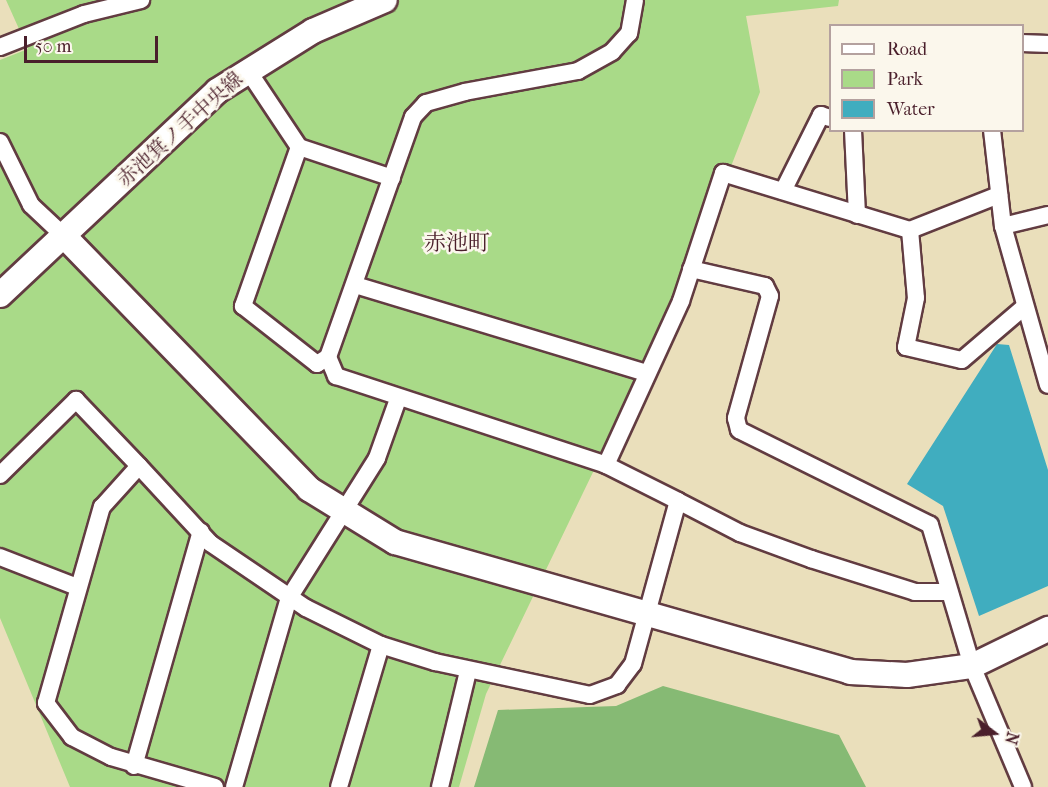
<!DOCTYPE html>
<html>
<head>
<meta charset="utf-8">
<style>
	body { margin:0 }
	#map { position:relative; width:1048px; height:787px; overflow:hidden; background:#eadfbb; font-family:"IM FELL French Canon","Noto Serif JP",serif }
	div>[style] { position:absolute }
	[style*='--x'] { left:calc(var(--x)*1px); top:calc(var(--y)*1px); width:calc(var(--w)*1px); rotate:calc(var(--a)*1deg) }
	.green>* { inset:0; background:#a9da88 }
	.forest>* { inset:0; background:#86ba74 }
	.water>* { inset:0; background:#40adbf }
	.roads { filter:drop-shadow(2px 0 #623c41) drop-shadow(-2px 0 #623c41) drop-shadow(0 2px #623c41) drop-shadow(0 -2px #623c41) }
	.street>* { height:16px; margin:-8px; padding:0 8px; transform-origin:8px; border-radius:8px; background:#fff }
	.secondary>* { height:24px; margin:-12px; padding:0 12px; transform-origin:12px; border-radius:12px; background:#fff }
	span { translate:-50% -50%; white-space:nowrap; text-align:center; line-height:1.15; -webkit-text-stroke:5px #fbf7ec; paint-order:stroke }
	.street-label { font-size:20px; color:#4a1f2b }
	.quarter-label { font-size:22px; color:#4a1f2b }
	.legend { position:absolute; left:829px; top:24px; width:195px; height:108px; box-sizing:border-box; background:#fbf7ec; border:2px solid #b4a19f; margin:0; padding:8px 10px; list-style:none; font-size:18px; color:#4a1f2b }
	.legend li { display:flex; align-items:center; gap:12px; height:30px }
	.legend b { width:30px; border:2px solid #b4a19f }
	.north { position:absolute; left:964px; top:703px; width:60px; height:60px; -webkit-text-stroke:4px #fbf7ec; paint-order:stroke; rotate:106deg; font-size:16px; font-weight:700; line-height:24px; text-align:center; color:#4a1f2b }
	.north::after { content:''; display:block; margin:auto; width:21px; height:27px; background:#4a1f2b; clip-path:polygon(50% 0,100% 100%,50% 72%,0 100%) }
	.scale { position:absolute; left:24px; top:36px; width:134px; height:27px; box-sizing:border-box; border:3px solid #4a1f2b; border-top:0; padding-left:8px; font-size:18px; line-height:21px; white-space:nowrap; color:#4a1f2b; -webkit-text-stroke:4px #fbf7ec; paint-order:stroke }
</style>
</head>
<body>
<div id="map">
	<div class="green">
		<div style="clip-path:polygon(6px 0,839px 0,838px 6px,746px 16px,760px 92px,691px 269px,486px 694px,459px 787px,70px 787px,0 618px,0 60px,28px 49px)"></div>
	</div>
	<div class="forest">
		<div style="clip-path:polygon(663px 686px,839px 735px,866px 787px,474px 787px,498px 710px,616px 706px)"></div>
	</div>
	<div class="water">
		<div style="clip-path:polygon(997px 344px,1009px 345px,1048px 470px,1048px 586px,979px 616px,943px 506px,907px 484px)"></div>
	</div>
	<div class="roads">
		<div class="street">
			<div style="--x:635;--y:0;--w:34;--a:100"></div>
			<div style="--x:629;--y:33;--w:25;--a:132"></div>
			<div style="--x:612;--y:52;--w:39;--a:151"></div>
			<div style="--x:578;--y:71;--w:115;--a:169.5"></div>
			<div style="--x:465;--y:92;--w:41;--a:164.2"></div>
			<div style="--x:426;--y:103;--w:19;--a:133"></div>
			<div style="--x:413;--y:117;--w:255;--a:109.5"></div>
			<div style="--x:328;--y:357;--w:21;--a:67"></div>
			<div style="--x:336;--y:376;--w:284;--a:18.2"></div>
			<div style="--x:606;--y:465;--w:180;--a:-65.4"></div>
			<div style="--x:681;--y:301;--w:135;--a:-71.8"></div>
			<div style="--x:723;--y:173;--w:195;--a:17"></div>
			<div style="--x:910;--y:230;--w:96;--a:-21.5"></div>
			<div style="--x:1022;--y:43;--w:26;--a:2"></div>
			<div style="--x:0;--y:47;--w:90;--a:-21.4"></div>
			<div style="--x:84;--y:14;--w:59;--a:-13.8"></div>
			<div style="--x:247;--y:69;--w:94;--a:56.3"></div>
			<div style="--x:299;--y:147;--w:98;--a:18.4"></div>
			<div style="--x:853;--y:130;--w:85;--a:87.3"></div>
			<div style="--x:992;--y:130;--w:97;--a:83.5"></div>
			<div style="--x:1003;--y:226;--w:165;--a:74.2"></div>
			<div style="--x:0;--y:142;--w:70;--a:63.8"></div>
			<div style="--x:31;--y:205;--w:44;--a:43.2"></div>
			<div style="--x:299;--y:147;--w:169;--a:109.4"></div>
			<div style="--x:243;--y:306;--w:94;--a:38.1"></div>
			<div style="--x:317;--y:364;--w:13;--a:-32"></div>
			<div style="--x:783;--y:191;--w:85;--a:-63.4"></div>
			<div style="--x:821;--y:115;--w:9;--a:18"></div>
			<div style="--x:1003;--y:226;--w:46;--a:-13.7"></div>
			<div style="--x:910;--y:230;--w:68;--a:85"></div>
			<div style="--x:916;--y:298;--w:50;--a:101.5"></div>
			<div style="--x:906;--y:347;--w:57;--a:13.1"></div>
			<div style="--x:962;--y:360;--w:82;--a:-40.5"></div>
			<div style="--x:691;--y:269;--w:76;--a:12.9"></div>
			<div style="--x:765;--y:286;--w:11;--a:63"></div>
			<div style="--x:770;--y:296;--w:127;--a:105.6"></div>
			<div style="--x:736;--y:418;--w:12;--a:76"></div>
			<div style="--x:739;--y:430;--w:213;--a:26.4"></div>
			<div style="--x:930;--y:525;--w:147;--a:73.4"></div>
			<div style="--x:972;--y:666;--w:131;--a:67.1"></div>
			<div style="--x:355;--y:285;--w:305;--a:16.8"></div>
			<div style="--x:0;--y:475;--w:107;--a:-44.6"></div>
			<div style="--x:76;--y:400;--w:91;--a:46.3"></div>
			<div style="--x:678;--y:501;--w:70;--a:27.3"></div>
			<div style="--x:740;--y:533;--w:76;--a:20.1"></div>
			<div style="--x:811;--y:559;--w:109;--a:17.6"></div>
			<div style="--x:915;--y:592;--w:33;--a:0"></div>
			<div style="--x:0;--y:557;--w:83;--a:21.3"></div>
			<div style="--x:134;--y:766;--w:244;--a:-74.1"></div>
			<div style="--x:215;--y:787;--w:108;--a:-163.9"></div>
			<div style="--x:111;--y:757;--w:44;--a:-152.9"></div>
			<div style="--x:72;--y:737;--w:43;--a:-127.4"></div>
			<div style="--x:46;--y:703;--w:204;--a:-74.1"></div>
			<div style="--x:102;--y:507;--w:55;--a:-47.9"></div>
			<div style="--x:139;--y:466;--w:105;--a:47.3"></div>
			<div style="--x:210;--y:543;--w:116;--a:34.1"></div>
			<div style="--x:306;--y:608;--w:84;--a:26.3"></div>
			<div style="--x:381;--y:645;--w:57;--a:17.5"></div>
			<div style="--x:435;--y:662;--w:158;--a:12"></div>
			<div style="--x:590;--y:695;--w:29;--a:-20"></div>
			<div style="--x:617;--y:685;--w:26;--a:-53"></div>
			<div style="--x:633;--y:664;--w:169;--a:-74.6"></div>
			<div style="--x:678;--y:501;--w:80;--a:-153.4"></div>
			<div style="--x:234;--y:787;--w:197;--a:-73.8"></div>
			<div style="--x:289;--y:598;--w:165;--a:-57.8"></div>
			<div style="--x:377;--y:458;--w:63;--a:-70.4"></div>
			<div style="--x:339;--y:787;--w:148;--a:-73.5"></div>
			<div style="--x:440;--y:787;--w:119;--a:-76.4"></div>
		</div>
		<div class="secondary">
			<div style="--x:63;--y:235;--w:354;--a:45.9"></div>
			<div style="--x:309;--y:489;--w:101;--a:31.6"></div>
			<div style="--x:395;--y:542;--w:473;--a:15.9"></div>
			<div style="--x:850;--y:672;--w:57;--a:3"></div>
			<div style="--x:907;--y:675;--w:66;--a:-7.9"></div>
			<div style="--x:972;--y:666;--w:85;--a:-26"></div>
			<div style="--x:0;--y:295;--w:298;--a:-43.2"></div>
			<div style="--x:217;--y:91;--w:113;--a:-32"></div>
			<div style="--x:313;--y:31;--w:78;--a:-23.3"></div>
		</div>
	</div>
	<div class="street-label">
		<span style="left:180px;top:129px;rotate:-42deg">赤池箕ノ手中央線</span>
	</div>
	<div class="quarter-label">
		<span style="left:457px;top:244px">赤池町</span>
	</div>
	<ul class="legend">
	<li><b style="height:8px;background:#fff"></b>Road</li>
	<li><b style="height:16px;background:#a9da88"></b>Park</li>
	<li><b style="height:16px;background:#40adbf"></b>Water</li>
	</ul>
	<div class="north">N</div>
	<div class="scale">50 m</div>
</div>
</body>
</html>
